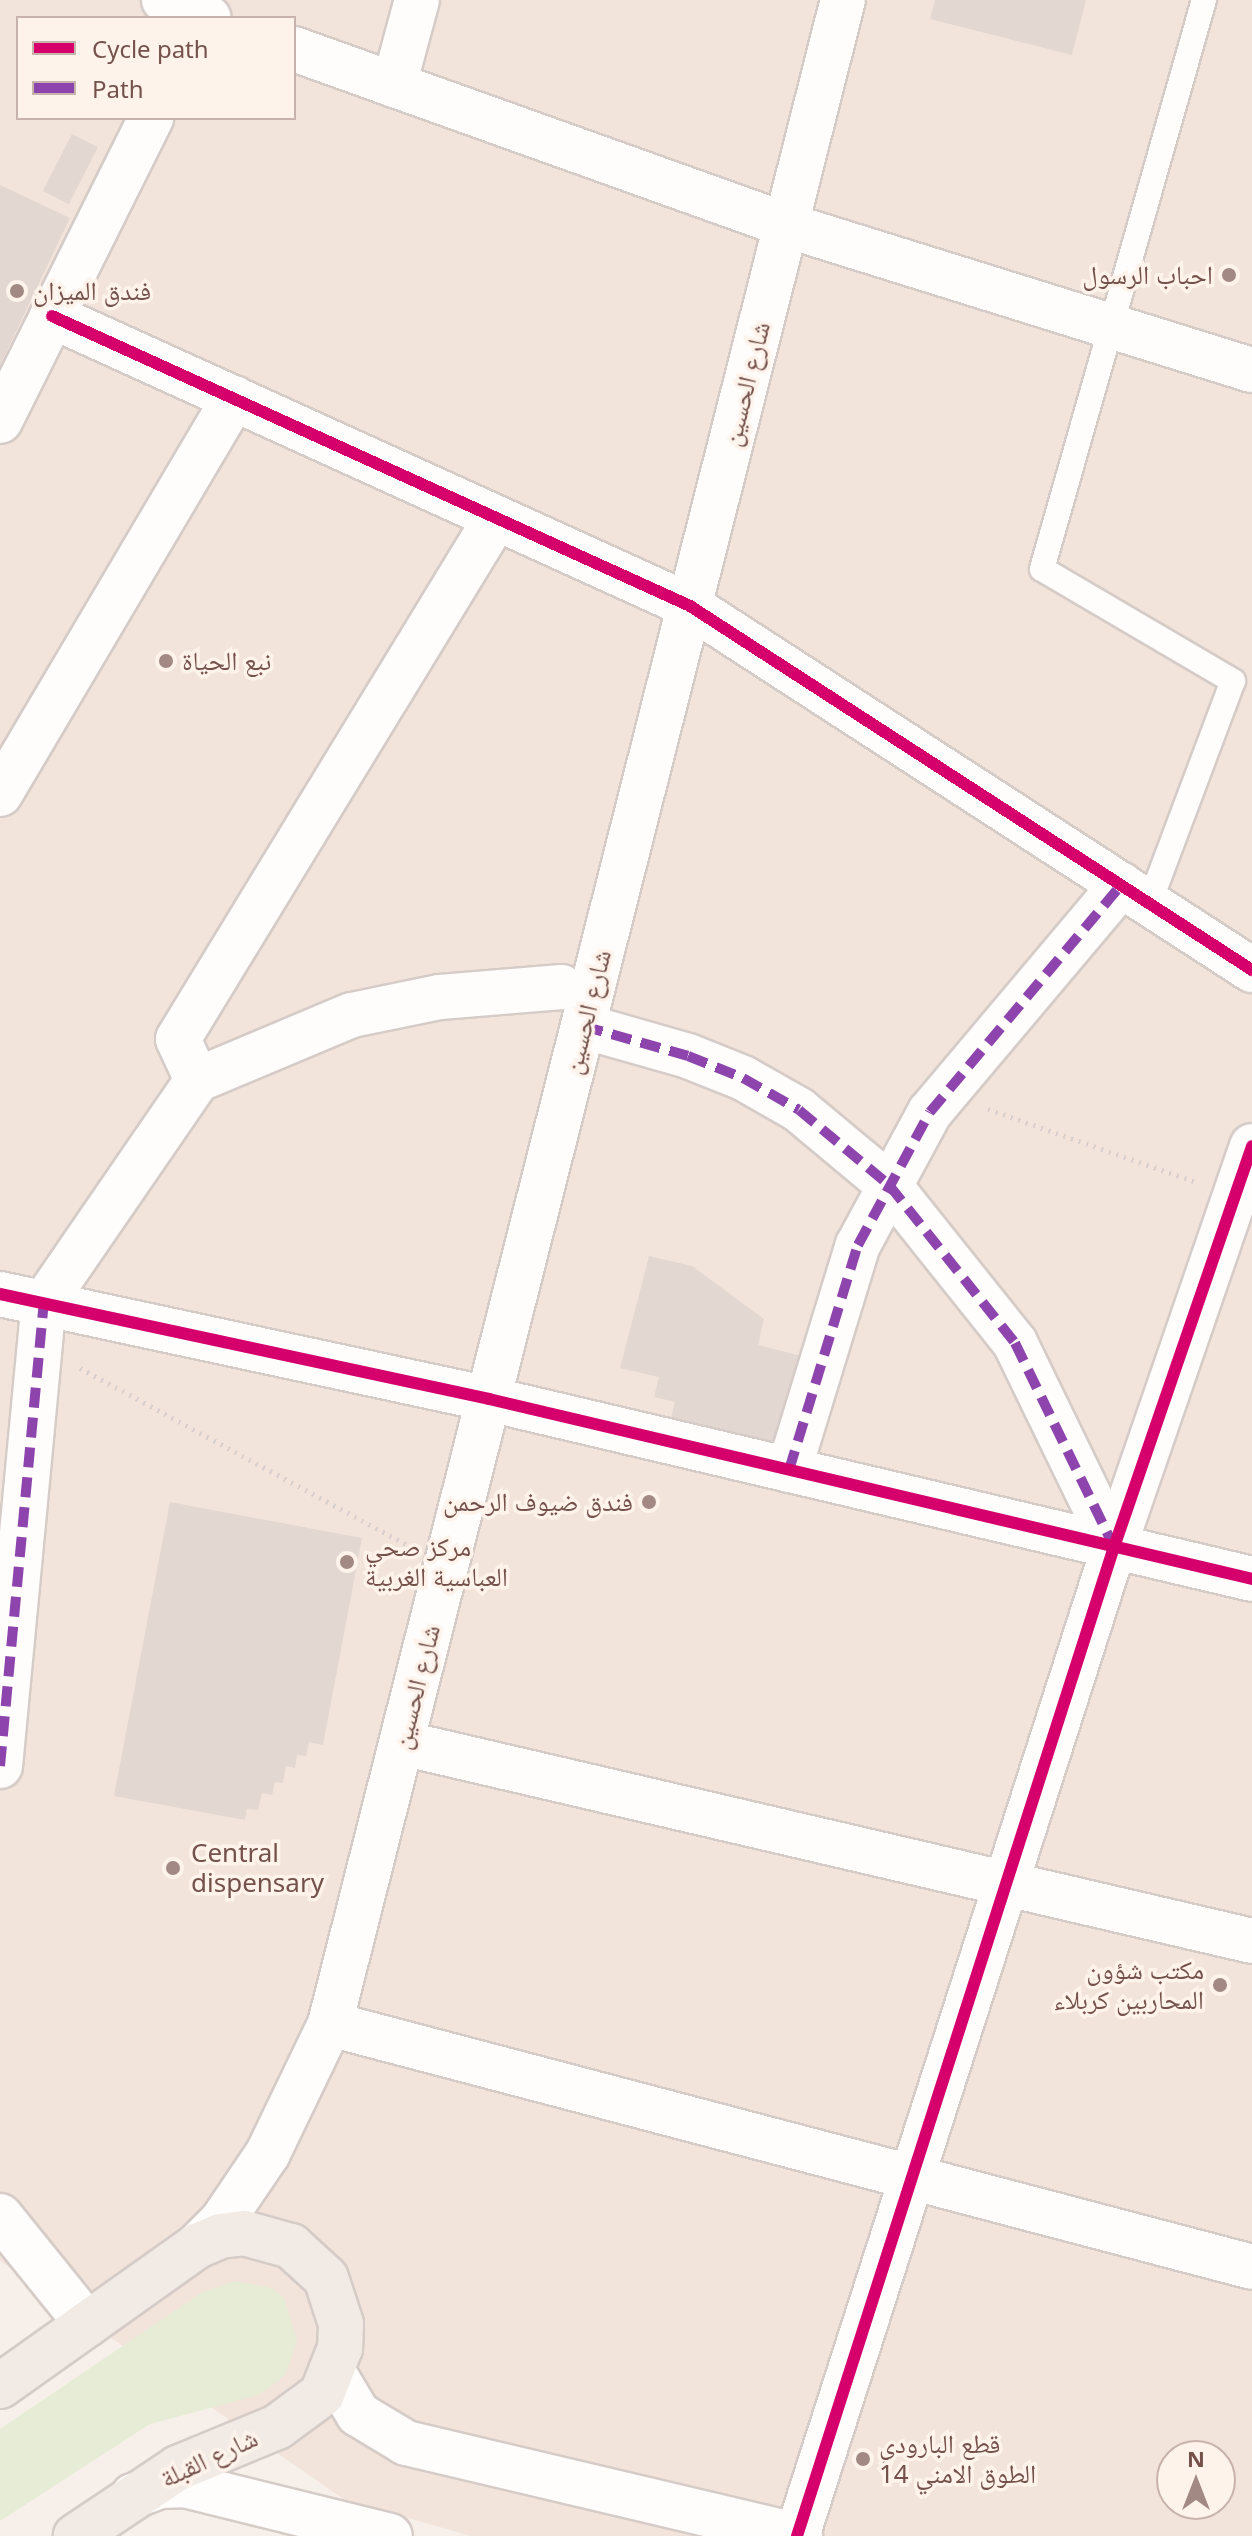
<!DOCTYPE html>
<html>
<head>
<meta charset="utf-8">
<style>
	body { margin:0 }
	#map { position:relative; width:1252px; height:2536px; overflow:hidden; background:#f7f0ea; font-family:"Noto Sans","Noto Naskh Arabic",sans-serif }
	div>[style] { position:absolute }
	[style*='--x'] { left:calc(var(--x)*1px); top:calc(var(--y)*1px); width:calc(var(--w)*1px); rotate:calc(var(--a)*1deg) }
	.residential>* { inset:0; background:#f2e4da }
	.green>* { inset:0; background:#e6ecd5 }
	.building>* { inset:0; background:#e3d7d2; transform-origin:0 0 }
	.path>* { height:5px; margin-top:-2.5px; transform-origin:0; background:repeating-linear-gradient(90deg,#d9d0ce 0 2px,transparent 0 8px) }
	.roads { filter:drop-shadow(2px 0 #d5cbc7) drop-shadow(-2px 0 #d5cbc7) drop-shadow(0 2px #d5cbc7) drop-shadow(0 -2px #d5cbc7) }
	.lane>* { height:24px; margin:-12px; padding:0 12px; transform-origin:12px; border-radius:12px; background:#fefdfc }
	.street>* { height:44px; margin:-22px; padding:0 22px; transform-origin:22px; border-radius:22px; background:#fefdfc }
	.secondary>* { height:44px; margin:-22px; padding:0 22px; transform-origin:22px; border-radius:22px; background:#fefdfc }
	.primary>* { height:44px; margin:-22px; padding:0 22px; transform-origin:22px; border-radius:22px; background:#f2ebe5 }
	.quiet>* { height:10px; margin-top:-5px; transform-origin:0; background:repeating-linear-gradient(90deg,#8e44ad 0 20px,transparent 0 30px) }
	.cycleway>* { height:12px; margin:-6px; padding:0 6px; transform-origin:6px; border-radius:6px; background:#d6006c }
	.dots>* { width:22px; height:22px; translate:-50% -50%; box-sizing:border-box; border:4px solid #fef3eb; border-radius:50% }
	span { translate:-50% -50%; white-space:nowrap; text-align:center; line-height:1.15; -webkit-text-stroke:7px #fef3eb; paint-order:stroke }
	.poi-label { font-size:26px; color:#74524b }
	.right { translate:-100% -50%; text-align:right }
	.left { translate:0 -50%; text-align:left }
	.street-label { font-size:26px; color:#74524b }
	.legend { position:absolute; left:16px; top:16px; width:280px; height:104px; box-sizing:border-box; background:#fef3eb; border:2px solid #c7b3ab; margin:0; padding:10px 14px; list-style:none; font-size:24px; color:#74524b }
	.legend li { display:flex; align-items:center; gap:16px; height:40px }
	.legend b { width:40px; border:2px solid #c7b3ab }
	.north { position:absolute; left:1156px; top:2440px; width:80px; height:80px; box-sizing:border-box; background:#fef3eb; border:2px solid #c7b3ab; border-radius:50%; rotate:0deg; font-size:22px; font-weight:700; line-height:32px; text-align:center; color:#74524b }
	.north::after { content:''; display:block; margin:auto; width:28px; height:36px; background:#a28983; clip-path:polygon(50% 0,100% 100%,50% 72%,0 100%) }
</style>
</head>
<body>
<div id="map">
	<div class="residential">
		<div style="clip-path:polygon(evenodd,0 0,1252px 0,1252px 2536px,471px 2536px,345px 2500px,0 2261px,0 0,18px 18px,294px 18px,294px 118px,18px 118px,18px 18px,0 0,1172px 2456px,1220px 2456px,1220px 2504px,1172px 2504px,1172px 2456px)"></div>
	</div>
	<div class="green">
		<div style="clip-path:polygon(234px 2281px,272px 2288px,284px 2298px,297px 2341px,285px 2375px,259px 2395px,150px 2424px,0 2521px,0 2429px,201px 2293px)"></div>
	</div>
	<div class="building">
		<div style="clip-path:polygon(935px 0,1086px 0,1072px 55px,930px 19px)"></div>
		<div style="left:72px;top:134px;width:29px;height:64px;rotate:27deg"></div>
		<div style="clip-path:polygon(0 185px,70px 218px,0 365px)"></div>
		<div style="clip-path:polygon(649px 1256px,692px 1266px,764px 1319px,758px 1345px,813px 1359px,790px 1452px,670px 1422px,675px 1402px,654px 1397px,659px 1377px,620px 1368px)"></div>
		<div style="clip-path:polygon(170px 1502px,362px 1538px,323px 1745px,309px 1742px,306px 1756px,297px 1755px,295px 1768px,286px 1766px,283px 1783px,275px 1782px,272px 1795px,262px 1793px,258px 1810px,247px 1809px,245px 1820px,114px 1796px)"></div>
	</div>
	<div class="path">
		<div style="--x:988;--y:1109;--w:218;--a:19.3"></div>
		<div style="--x:80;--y:1368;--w:374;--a:28.4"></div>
	</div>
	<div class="roads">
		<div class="lane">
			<div style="--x:1149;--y:904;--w:238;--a:-69.4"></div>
			<div style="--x:1233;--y:681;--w:221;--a:-149.6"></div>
			<div style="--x:1042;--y:569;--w:592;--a:-74.11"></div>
		</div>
		<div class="street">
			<div style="--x:164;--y:0;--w:48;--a:21.8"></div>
			<div style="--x:294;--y:49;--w:523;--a:19.68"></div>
			<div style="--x:786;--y:225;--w:488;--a:17.3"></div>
			<div style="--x:394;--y:85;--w:88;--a:-74.9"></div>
			<div style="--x:52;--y:316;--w:701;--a:24.44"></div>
			<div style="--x:690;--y:606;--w:670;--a:32.93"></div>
			<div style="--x:0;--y:421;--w:339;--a:-63.5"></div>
			<div style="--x:0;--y:794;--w:460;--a:-59.4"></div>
			<div style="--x:583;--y:1026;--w:109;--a:15.9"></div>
			<div style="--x:688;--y:1056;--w:59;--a:21.8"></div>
			<div style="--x:743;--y:1078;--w:64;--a:29.7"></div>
			<div style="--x:799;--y:1110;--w:117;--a:39.8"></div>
			<div style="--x:889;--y:1185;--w:202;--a:51.4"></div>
			<div style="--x:1015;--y:1343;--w:227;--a:64.1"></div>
			<div style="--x:197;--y:1080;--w:45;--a:-114.9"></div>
			<div style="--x:178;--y:1039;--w:610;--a:-58.6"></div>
			<div style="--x:0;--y:1294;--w:500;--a:12.12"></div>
			<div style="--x:489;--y:1399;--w:784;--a:13.27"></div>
			<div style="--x:789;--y:1470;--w:235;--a:-73"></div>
			<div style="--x:858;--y:1245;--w:151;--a:-61.6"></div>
			<div style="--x:930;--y:1112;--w:297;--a:-49.9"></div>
			<div style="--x:402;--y:1743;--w:873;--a:13.11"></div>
			<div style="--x:0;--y:1766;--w:465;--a:-84.6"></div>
			<div style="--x:44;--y:1303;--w:270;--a:-55.5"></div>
			<div style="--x:197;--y:1080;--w:168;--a:-22.8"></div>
			<div style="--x:352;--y:1015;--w:90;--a:-11.6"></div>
			<div style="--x:440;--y:997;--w:122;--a:-4.7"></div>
			<div style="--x:330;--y:2024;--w:953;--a:14.76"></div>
			<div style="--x:0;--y:2216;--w:139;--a:51.1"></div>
			<div style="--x:797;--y:2536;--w:1039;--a:-72.23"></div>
			<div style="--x:1114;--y:1547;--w:424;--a:-71"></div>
		</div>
		<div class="secondary">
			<div style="--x:197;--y:2246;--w:35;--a:-45"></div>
			<div style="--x:222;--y:2221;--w:82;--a:-55.9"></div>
			<div style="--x:268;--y:2153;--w:143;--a:-64.3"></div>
			<div style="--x:330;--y:2024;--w:2088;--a:-75.78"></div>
			<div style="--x:333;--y:2372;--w:49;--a:59.2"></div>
			<div style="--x:358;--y:2414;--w:56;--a:31.1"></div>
			<div style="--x:406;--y:2443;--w:405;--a:13.3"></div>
			<div style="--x:133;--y:2496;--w:29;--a:-20"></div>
			<div style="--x:160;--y:2486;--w:24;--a:-2"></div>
			<div style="--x:184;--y:2485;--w:212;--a:13.9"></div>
		</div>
		<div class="primary">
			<div style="--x:0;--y:2386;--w:242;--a:-35.4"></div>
			<div style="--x:197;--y:2246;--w:25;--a:-23"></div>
			<div style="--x:220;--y:2236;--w:24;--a:-7"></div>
			<div style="--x:244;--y:2233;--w:49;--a:15.5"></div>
			<div style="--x:291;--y:2246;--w:47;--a:42.4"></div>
			<div style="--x:326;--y:2278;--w:48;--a:71.9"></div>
			<div style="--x:341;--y:2324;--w:24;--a:92"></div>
			<div style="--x:340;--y:2348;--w:49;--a:111.4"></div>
			<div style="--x:322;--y:2394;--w:56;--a:143.7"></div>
			<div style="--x:277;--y:2427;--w:107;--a:157.5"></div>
			<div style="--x:178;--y:2468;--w:123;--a:146.3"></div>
		</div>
	</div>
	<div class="quiet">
		<div style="--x:583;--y:1026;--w:109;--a:15.9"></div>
		<div style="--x:688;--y:1056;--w:59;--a:21.8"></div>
		<div style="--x:743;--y:1078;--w:64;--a:29.7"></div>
		<div style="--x:799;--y:1110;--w:117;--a:39.8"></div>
		<div style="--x:889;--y:1185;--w:202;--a:51.4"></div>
		<div style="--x:1015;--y:1343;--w:227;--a:64.1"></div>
		<div style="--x:789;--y:1470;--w:235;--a:-73"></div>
		<div style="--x:858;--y:1245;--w:151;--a:-61.6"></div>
		<div style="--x:930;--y:1112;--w:297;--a:-49.9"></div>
		<div style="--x:0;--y:1766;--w:465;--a:-84.6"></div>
	</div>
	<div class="cycleway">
		<div style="--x:52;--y:316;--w:701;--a:24.44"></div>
		<div style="--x:690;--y:606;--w:670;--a:32.93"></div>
		<div style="--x:0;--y:1294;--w:500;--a:12.12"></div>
		<div style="--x:489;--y:1399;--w:784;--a:13.27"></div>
		<div style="--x:797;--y:2536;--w:1039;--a:-72.23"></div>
		<div style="--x:1114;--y:1547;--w:424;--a:-71"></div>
	</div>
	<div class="dots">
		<div style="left:1229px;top:275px;background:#a28983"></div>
		<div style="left:17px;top:291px;background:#a28983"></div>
		<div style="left:166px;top:661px;background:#a28983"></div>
		<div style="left:649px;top:1502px;background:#a28983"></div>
		<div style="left:347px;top:1562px;background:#a28983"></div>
		<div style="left:173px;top:1868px;background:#a28983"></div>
		<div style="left:1220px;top:1985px;background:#a28983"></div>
		<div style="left:863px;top:2459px;background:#a28983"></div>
	</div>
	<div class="poi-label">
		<span class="right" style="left:1213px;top:275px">احباب الرسول</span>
		<span class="left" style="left:33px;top:291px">فندق الميزان</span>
		<span class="left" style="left:182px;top:661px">نبع الحياة</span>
		<span class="right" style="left:633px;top:1502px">فندق ضيوف الرحمن</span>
		<span class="left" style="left:365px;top:1562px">مركز صحي<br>العباسية الغربية</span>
		<span class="left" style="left:191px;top:1868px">Central<br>dispensary</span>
		<span class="right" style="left:1204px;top:1985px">مكتب شؤون<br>المحاربين كربلاء</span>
		<span class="left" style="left:879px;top:2459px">قطع البارودي<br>الطوق الامني 14</span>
	</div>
	<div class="street-label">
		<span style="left:746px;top:384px;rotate:-76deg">شارع الحسين</span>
		<span style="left:587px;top:1012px;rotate:-76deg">شارع الحسين</span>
		<span style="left:416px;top:1687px;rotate:-76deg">شارع الحسين</span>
		<span style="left:209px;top:2458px;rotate:-25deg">شارع القبلة</span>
	</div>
	<ul class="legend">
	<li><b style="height:10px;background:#d6006c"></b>Cycle path</li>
	<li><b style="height:10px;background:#8e44ad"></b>Path</li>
	</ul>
	<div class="north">N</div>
</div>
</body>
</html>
